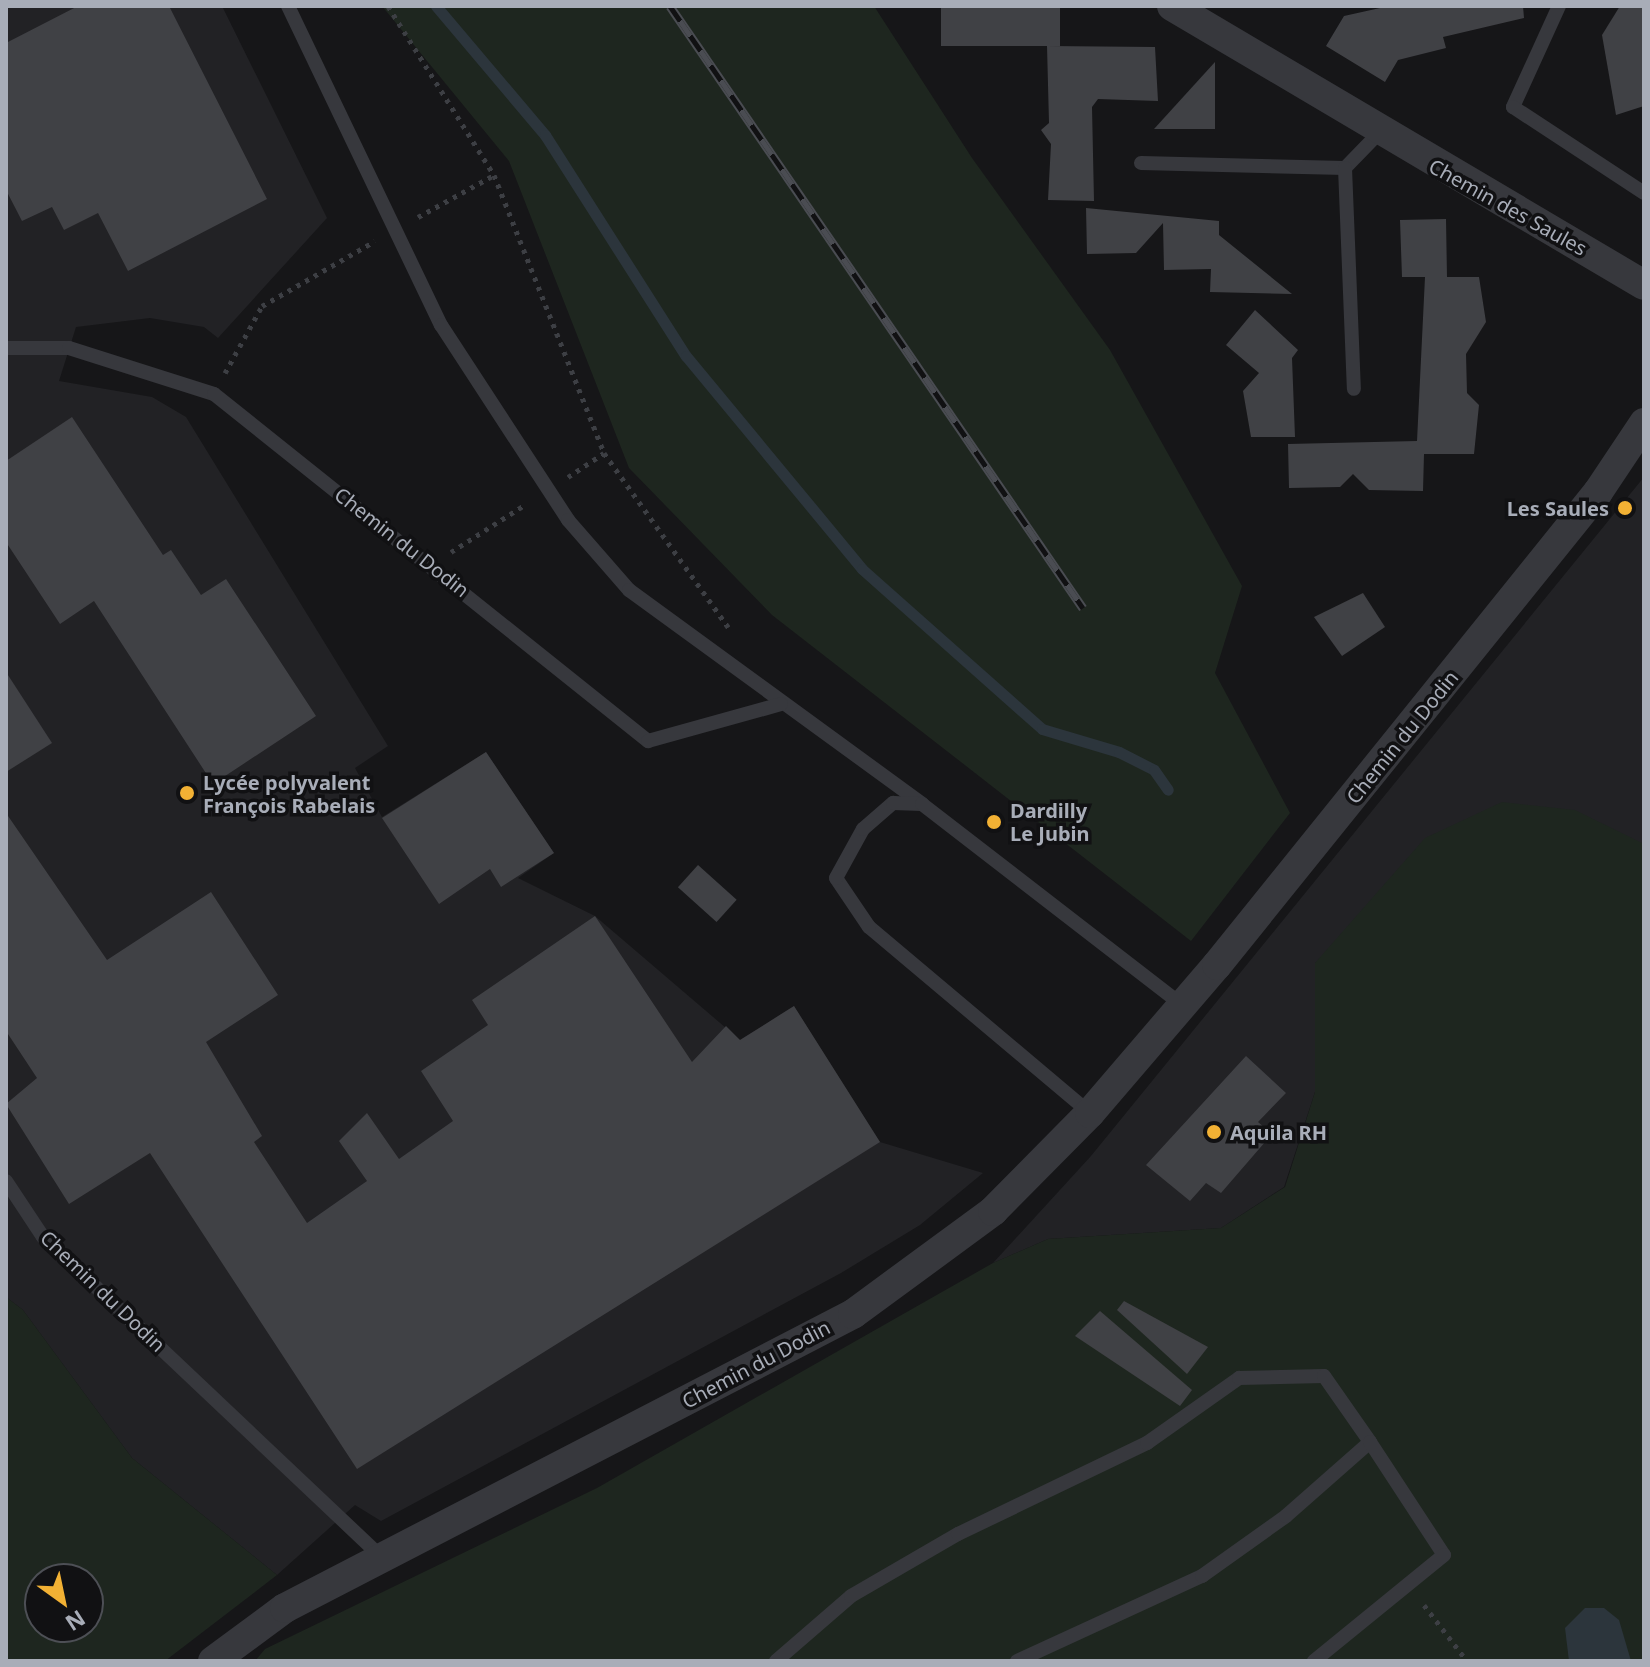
<!DOCTYPE html>
<html>
<head>
<meta charset="utf-8">
<style>
	body { margin:0 }
	#map { position:relative; width:1650px; height:1667px; overflow:hidden; background:#161618; font-family:"Noto Sans",sans-serif }
	div>[style] { position:absolute }
	[style*='--x'] { left:calc(var(--x)*1px); top:calc(var(--y)*1px); width:calc(var(--w)*1px); rotate:calc(var(--a)*1deg) }
	.built>* { inset:0; background:#222225 }
	.green>* { inset:0; background:#1e261f }
	.water>* { inset:0; background:#2c353c }
	.stream>* { height:11px; margin:-5.5px; padding:0 5.5px; transform-origin:5.5px; border-radius:5.5px; background:#2c353c }
	.building>* { inset:0; background:#404145; transform-origin:0 0 }
	.path>* { height:5px; margin-top:-2.5px; transform-origin:0; background:repeating-linear-gradient(90deg,#3d3f44 0 4px,transparent 0 10px) }
	.service>* { height:14px; margin:-7px; padding:0 7px; transform-origin:7px; border-radius:7px; background:#37383d }
	.minor>* { height:30px; margin:-15px; padding:0 15px; transform-origin:15px; border-radius:15px; background:#37383d }
	.rail>* { height:9px; margin-top:-4.5px; transform-origin:0; background:repeating-linear-gradient(90deg,#111113 0 18px,#4a4c52 0 36px); box-sizing:border-box; border-block:2px solid #4a4c52 }
	.dots>* { width:22px; height:22px; translate:-50% -50%; box-sizing:border-box; border:4px solid #111113; border-radius:50% }
	span { translate:-50% -50%; white-space:nowrap; text-align:center; line-height:1.15; -webkit-text-stroke:7px #111113; paint-order:stroke }
	.street-label { font-size:20px; color:#a8adb8 }
	.poi-label { font-size:20px; color:#a8adb8; font-weight:700 }
	.right { translate:-100% -50%; text-align:right }
	.left { translate:0 -50%; text-align:left }
	.frame { position:absolute; inset:0; border:8px solid #a8adb8; pointer-events:none }
	.north { position:absolute; left:24px; top:1563px; width:80px; height:80px; box-sizing:border-box; background:#111113; border:2px solid #4d4f55; border-radius:50%; rotate:147deg; font-size:22px; font-weight:700; line-height:32px; text-align:center; color:#a8adb8 }
	.north::after { content:''; display:block; margin:auto; width:28px; height:36px; background:#f2b134; clip-path:polygon(50% 0,100% 100%,50% 72%,0 100%) }
</style>
</head>
<body>
<div id="map">
	<div class="built">
		<div style="clip-path:polygon(6px 6px,222px 6px,327px 218px,218px 338px,204px 327px,150px 318px,76px 327px,59px 381px,152px 397px,186px 417px,388px 746px,355px 768px,382px 817px,486px 752px,554px 853px,518px 878px,595px 916px,740px 1040px,794px 1006px,880px 1142px,983px 1173px,920px 1225px,841px 1273px,381px 1521px,355px 1505px,277px 1575px,132px 1458px,23px 1310px,6px 1297px)"></div>
		<div style="clip-path:polygon(1644px 477px,1644px 844px,1315px 963px,1315px 1092px,1284px 1187px,1221px 1228px,1048px 1239px,993px 1263px,1091px 1156px)"></div>
	</div>
	<div class="green">
		<div style="clip-path:polygon(382px 6px,874px 6px,972px 158px,1110px 350px,1242px 586px,1215px 673px,1290px 813px,1191px 941px,772px 615px,629px 468px,509px 161px)"></div>
		<div style="clip-path:polygon(1502px 802px,1575px 810px,1644px 844px,1644px 1661px,255px 1661px,265px 1649px,597px 1488px,993px 1263px,1048px 1239px,1221px 1228px,1285px 1187px,1315px 1092px,1315px 963px,1425px 838px)"></div>
		<div style="clip-path:polygon(evenodd,6px 1297px,23px 1310px,132px 1458px,277px 1575px,165px 1661px,6px 1661px,6px 1297px,40px 1579px,88px 1579px,88px 1627px,40px 1627px,40px 1579px)"></div>
	</div>
	<div class="water">
		<div style="clip-path:polygon(1585px 1608px,1604px 1608px,1619px 1620px,1631px 1661px,1569px 1661px,1565px 1628px)"></div>
	</div>
	<div class="stream">
		<div style="--x:436;--y:6;--w:169;--a:49.8"></div>
		<div style="--x:545;--y:135;--w:262;--a:57.5"></div>
		<div style="--x:686;--y:356;--w:276;--a:50.4"></div>
		<div style="--x:862;--y:569;--w:241;--a:41.6"></div>
		<div style="--x:1042;--y:729;--w:80;--a:16.6"></div>
		<div style="--x:1119;--y:752;--w:39;--a:27"></div>
		<div style="--x:1154;--y:770;--w:24;--a:55"></div>
	</div>
	<div class="building">
		<div style="clip-path:polygon(78px 6px,169px 6px,267px 199px,128px 271px,98px 213px,64px 230px,52px 207px,22px 221px,6px 190px,6px 43px)"></div>
		<div style="left:941px;top:6px;width:119px;height:40px"></div>
		<div style="clip-path:polygon(1389px 6px,1523px 6px,1524px 18px,1443px 37px,1446px 48px,1398px 60px,1385px 82px,1326px 46px,1344px 16px)"></div>
		<div style="clip-path:polygon(1620px 6px,1644px 6px,1644px 106px,1616px 115px,1602px 35px)"></div>
		<div style="clip-path:polygon(1047px 46px,1155px 47px,1158px 101px,1098px 99px,1092px 107px,1094px 201px,1048px 200px,1051px 144px,1041px 130px,1049px 123px)"></div>
		<div style="clip-path:polygon(1215px 62px,1215px 129px,1154px 129px)"></div>
		<div style="clip-path:polygon(1086px 208px,1219px 221px,1219px 235px,1292px 294px,1210px 292px,1211px 269px,1164px 270px,1163px 223px,1136px 253px,1087px 254px)"></div>
		<div style="clip-path:polygon(1446px 219px,1447px 277px,1479px 277px,1486px 322px,1466px 354px,1467px 393px,1479px 405px,1474px 454px,1424px 454px,1423px 491px,1369px 490px,1353px 474px,1340px 487px,1289px 488px,1288px 444px,1417px 441px,1425px 277px,1402px 277px,1400px 220px)"></div>
		<div style="clip-path:polygon(1255px 310px,1298px 350px,1292px 358px,1295px 437px,1251px 437px,1243px 391px,1259px 373px,1226px 345px)"></div>
		<div style="clip-path:polygon(72px 417px,163px 555px,171px 550px,201px 595px,226px 579px,316px 716px,213px 784px,94px 601px,60px 624px,6px 542px,6px 461px)"></div>
		<div style="clip-path:polygon(1363px 593px,1385px 627px,1342px 656px,1314px 617px)"></div>
		<div style="clip-path:polygon(6px 672px,52px 743px,6px 772px)"></div>
		<div style="clip-path:polygon(486px 752px,554px 853px,501px 887px,490px 869px,439px 904px,382px 818px)"></div>
		<div style="clip-path:polygon(6px 813px,107px 960px,211px 892px,278px 995px,206px 1042px,262px 1136px,254px 1142px,307px 1223px,367px 1181px,339px 1141px,367px 1113px,399px 1159px,453px 1121px,421px 1071px,488px 1025px,472px 1000px,595px 916px,692px 1062px,726px 1026px,740px 1040px,794px 1006px,880px 1142px,357px 1469px,150px 1153px,69px 1204px,6px 1104px,37px 1078px,6px 1031px)"></div>
		<div style="left:698px;top:865px;width:52px;height:30px;rotate:42deg"></div>
		<div style="clip-path:polygon(1246px 1056px,1286px 1093px,1258px 1122px,1272px 1134px,1221px 1193px,1206px 1183px,1190px 1201px,1146px 1165px)"></div>
		<div style="clip-path:polygon(1124px 1301px,1208px 1347px,1187px 1374px,1117px 1310px)"></div>
		<div style="clip-path:polygon(1100px 1311px,1192px 1390px,1180px 1406px,1075px 1336px)"></div>
	</div>
	<div class="path">
		<div style="--x:388;--y:6;--w:199;--a:57.9"></div>
		<div style="--x:494;--y:175;--w:299;--a:68.4"></div>
		<div style="--x:604;--y:453;--w:214;--a:54.5"></div>
		<div style="--x:418;--y:217;--w:87;--a:-28.9"></div>
		<div style="--x:225;--y:373;--w:77;--a:-61.1"></div>
		<div style="--x:262;--y:306;--w:130;--a:-29.9"></div>
		<div style="--x:568;--y:477;--w:43;--a:-33.7"></div>
		<div style="--x:451;--y:552;--w:89;--a:-32.6"></div>
		<div style="--x:1424;--y:1605;--w:71;--a:52.5"></div>
	</div>
	<div class="service">
		<div style="--x:288;--y:6;--w:354;--a:64.4"></div>
		<div style="--x:441;--y:325;--w:233;--a:56.9"></div>
		<div style="--x:568;--y:520;--w:93;--a:48.9"></div>
		<div style="--x:629;--y:590;--w:363;--a:36.1"></div>
		<div style="--x:1559;--y:6;--w:111;--a:114.5"></div>
		<div style="--x:1513;--y:107;--w:157;--a:33.3"></div>
		<div style="--x:1141;--y:163;--w:204;--a:1.4"></div>
		<div style="--x:1345;--y:168;--w:47;--a:-45.9"></div>
		<div style="--x:1345;--y:168;--w:221;--a:87.7"></div>
		<div style="--x:6;--y:348;--w:63;--a:0"></div>
		<div style="--x:69;--y:348;--w:152;--a:17.6"></div>
		<div style="--x:214;--y:394;--w:556;--a:38.64"></div>
		<div style="--x:648;--y:741;--w:138;--a:-15.5"></div>
		<div style="--x:1090;--y:1113;--w:289;--a:-139.9"></div>
		<div style="--x:869;--y:927;--w:59;--a:-124"></div>
		<div style="--x:836;--y:878;--w:56;--a:-61.1"></div>
		<div style="--x:863;--y:829;--w:40;--a:-41"></div>
		<div style="--x:893;--y:803;--w:29;--a:2"></div>
		<div style="--x:922;--y:804;--w:330;--a:37.7"></div>
		<div style="--x:6;--y:1181;--w:67;--a:56.5"></div>
		<div style="--x:43;--y:1237;--w:468;--a:43.4"></div>
		<div style="--x:776;--y:1661;--w:99;--a:-40.9"></div>
		<div style="--x:851;--y:1596;--w:124;--a:-30.1"></div>
		<div style="--x:958;--y:1534;--w:210;--a:-25.7"></div>
		<div style="--x:1147;--y:1443;--w:113;--a:-35.2"></div>
		<div style="--x:1239;--y:1378;--w:85;--a:-1.3"></div>
		<div style="--x:1324;--y:1376;--w:80;--a:55.1"></div>
		<div style="--x:1017;--y:1661;--w:204;--a:-24.7"></div>
		<div style="--x:1202;--y:1576;--w:103;--a:-35.5"></div>
		<div style="--x:1286;--y:1516;--w:112;--a:-41.4"></div>
		<div style="--x:1370;--y:1442;--w:135;--a:56.8"></div>
		<div style="--x:1444;--y:1555;--w:168;--a:140.8"></div>
	</div>
	<div class="minor">
		<div style="--x:1172;--y:6;--w:548;--a:30.59"></div>
		<div style="--x:213;--y:1661;--w:89;--a:-36.4"></div>
		<div style="--x:285;--y:1608;--w:640;--a:-27.37"></div>
		<div style="--x:853;--y:1314;--w:174;--a:-36.3"></div>
		<div style="--x:993;--y:1211;--w:138;--a:-45.3"></div>
		<div style="--x:1090;--y:1113;--w:195;--a:-49.4"></div>
		<div style="--x:1217;--y:965;--w:607;--a:-51.15"></div>
		<div style="--x:1598;--y:492;--w:83;--a:-56.3"></div>
	</div>
	<div class="rail">
		<div style="--x:670;--y:6;--w:730;--a:55.55"></div>
	</div>
	<div class="dots">
		<div style="left:1625px;top:508px;background:#f2b134"></div>
		<div style="left:187px;top:793px;background:#f2b134"></div>
		<div style="left:994px;top:822px;background:#f2b134"></div>
		<div style="left:1214px;top:1132px;background:#f2b134"></div>
	</div>
	<div class="street-label">
		<span style="left:1508px;top:207px;rotate:29deg">Chemin des Saules</span>
		<span style="left:402px;top:542px;rotate:38deg">Chemin du Dodin</span>
		<span style="left:1402px;top:737px;rotate:-51deg">Chemin du Dodin</span>
		<span style="left:103px;top:1291px;rotate:44deg">Chemin du Dodin</span>
		<span style="left:756px;top:1364px;rotate:-28deg">Chemin du Dodin</span>
	</div>
	<div class="poi-label">
		<span class="right" style="left:1609px;top:508px">Les Saules</span>
		<span class="left" style="left:203px;top:794px">Lycée polyvalent<br>François Rabelais</span>
		<span class="left" style="left:1010px;top:822px">Dardilly<br>Le Jubin</span>
		<span class="left" style="left:1230px;top:1132px">Aquila RH</span>
	</div>
	<div class="frame"></div>
	<div class="north">N</div>
</div>
</body>
</html>
